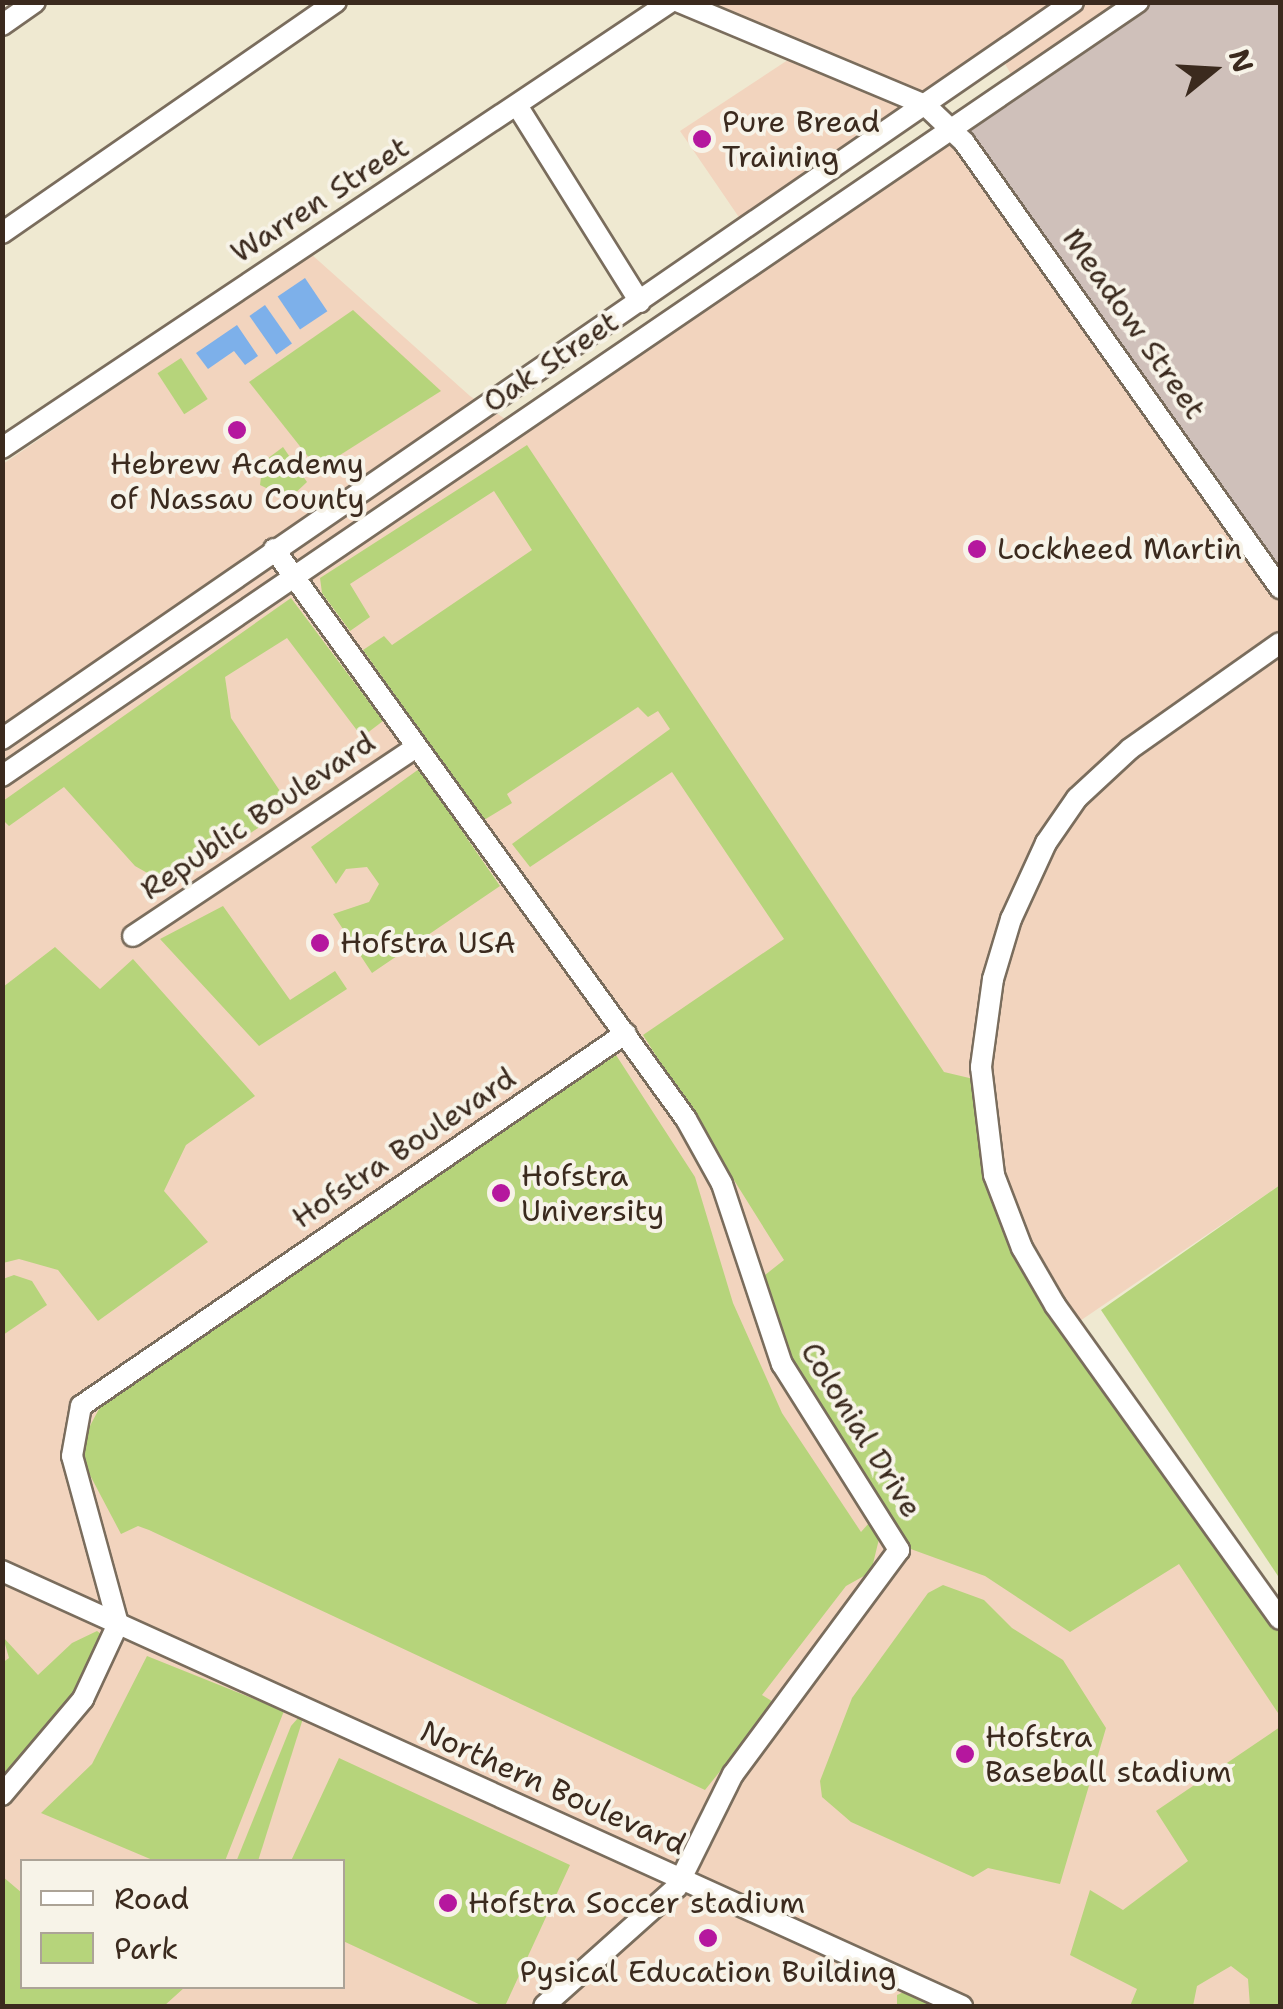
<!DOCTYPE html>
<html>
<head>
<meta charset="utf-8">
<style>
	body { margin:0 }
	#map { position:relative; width:1283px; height:2009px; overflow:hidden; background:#efe9d1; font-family:"Shantell Sans",sans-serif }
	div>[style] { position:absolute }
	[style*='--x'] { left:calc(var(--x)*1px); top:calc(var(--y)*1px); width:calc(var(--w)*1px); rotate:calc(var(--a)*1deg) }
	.built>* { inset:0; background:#f2d4be }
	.industrial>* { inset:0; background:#cfc0ba }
	.green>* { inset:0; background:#b6d47b; transform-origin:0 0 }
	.water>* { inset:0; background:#7db0ea; transform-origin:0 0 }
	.roads { filter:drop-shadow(2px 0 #7a6d5d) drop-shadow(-2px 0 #7a6d5d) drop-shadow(0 2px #7a6d5d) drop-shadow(0 -2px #7a6d5d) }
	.minor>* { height:20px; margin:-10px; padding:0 10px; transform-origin:10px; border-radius:10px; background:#fff }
	.dots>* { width:28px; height:28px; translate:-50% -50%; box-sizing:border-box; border:5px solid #f7f3e8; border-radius:50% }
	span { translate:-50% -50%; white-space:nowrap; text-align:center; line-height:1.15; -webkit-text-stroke:8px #f7f3e8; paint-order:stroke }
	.poi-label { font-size:30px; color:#3b2a1e }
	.left { translate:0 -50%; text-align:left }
	.street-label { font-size:30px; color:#3b2a1e }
	.frame { position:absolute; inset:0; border:5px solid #3b2a1e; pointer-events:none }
	.legend { position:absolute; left:20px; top:1859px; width:325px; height:130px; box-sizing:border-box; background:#f7f3e8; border:2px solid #aca397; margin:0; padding:12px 18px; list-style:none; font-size:30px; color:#3b2a1e }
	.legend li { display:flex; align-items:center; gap:20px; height:50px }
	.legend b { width:50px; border:2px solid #aca397 }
	.north { position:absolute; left:1163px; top:20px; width:100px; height:100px; -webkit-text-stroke:8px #f7f3e8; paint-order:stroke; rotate:72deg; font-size:28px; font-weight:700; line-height:40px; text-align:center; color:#3b2a1e }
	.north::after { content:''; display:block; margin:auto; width:35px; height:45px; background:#3b2a1e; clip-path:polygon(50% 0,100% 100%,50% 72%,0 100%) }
</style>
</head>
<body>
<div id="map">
	<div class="built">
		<div style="clip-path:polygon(679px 3px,1131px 3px,1015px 81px,1001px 57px,747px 229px,680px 131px,800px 52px)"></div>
		<div style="clip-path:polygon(evenodd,958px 123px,1280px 583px,1280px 1185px,1071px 1327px,1280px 1619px,1280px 2006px,3px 2006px,3px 464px,311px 254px,470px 396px,510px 422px,958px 123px,22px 1862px,342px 1862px,342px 1986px,22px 1986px,22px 1862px)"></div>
	</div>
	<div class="industrial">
		<div style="clip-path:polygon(1131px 3px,1280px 3px,1280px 583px,958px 123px)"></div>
	</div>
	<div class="green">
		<div style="clip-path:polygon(353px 310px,441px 391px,318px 469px,249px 382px)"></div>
		<div style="left:181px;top:358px;width:49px;height:28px;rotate:57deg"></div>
		<div style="clip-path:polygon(527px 445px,944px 1072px,982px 1081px,985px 1131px,1022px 1248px,1280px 1619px,1280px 1716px,1179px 1564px,1070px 1632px,985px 1576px,908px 1548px,784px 1349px,765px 1275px,784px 1260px,643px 1035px,784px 939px,672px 772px,530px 867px,512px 844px,670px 729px,658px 711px,648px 717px,638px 707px,507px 794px,512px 803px,484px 820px,363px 650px,384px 636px,392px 645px,532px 550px,494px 491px,350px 584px,370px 617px,350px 631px,322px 593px,320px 578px)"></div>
		<div style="clip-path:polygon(283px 447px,307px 482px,289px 499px,260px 485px,263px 462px)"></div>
		<div style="clip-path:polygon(291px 598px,383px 721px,362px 737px,287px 638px,225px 677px,231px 718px,290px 806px,172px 887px,135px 866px,64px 787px,9px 826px,3px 820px,3px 801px)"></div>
		<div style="clip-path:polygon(419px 769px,500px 886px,372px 973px,333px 914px,369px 902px,379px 884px,367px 867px,346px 869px,336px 884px,311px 847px)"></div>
		<div style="clip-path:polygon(223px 906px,290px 1000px,335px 971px,347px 989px,259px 1046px,160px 939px)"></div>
		<div style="clip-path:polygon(55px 947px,100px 989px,133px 959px,255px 1096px,186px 1145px,164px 1191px,208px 1242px,98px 1321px,58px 1270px,19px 1259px,3px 1263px,3px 987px)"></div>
		<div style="clip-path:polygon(616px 1055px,695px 1177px,733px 1303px,782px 1413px,861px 1532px,869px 1523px,879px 1539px,871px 1572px,846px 1586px,762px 1695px,775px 1703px,705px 1790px,149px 1530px,138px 1526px,121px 1534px,82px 1460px,82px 1441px,100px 1407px)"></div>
		<div style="clip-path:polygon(1280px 1185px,1280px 1579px,1101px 1310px)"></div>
		<div style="clip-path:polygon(14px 1275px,32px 1281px,47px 1305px,3px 1335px,3px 1279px)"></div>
		<div style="clip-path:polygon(943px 1585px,984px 1600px,1012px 1628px,1063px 1660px,1106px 1728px,1060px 1884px,988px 1868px,973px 1877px,851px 1822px,822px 1797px,820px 1781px,852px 1698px,928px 1593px)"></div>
		<div style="clip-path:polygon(97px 1631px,108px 1639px,77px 1694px,3px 1775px,2px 1663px,9px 1658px,3px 1637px,38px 1675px,72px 1643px)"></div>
		<div style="clip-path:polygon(147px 1656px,284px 1711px,225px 1861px,155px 1861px,41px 1813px,92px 1764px)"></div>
		<div style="clip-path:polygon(306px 1709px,258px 1861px,236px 1862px,291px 1726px)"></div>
		<div style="clip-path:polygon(1280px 1727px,1280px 2006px,1250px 2006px,1248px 1979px,1231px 1966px,1197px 1986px,1193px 2006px,1130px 2006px,1137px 1989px,1070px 1955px,1090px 1890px,1123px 1910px,1188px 1861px,1156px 1811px)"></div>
		<div style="clip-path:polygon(339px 1758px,570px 1865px,505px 2006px,483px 2006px,343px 1941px,342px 1862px,291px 1861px)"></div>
		<div style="clip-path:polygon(2px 1876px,22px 1893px,22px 1986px,185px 1987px,164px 2006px,3px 2006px)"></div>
		<div style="clip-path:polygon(906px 1991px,941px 2006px,897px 2006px,897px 1995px)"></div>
	</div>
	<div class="water">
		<div style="left:305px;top:278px;width:40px;height:33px;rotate:56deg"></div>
		<div style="left:265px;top:305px;width:47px;height:19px;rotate:55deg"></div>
		<div style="clip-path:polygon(237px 325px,258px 356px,245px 365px,234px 351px,208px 369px,196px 353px)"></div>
	</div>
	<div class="roads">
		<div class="minor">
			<div style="--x:679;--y:2;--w:267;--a:22.7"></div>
			<div style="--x:925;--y:105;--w:54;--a:43.5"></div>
			<div style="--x:964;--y:142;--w:547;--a:54.68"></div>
			<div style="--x:2;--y:25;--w:40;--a:-34.9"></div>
			<div style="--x:518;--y:107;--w:230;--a:58"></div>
			<div style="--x:2;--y:233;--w:406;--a:-34.7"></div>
			<div style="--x:2;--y:448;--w:803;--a:-33.73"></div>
			<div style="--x:274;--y:549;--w:703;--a:54.14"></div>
			<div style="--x:686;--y:1119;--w:74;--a:61"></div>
			<div style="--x:722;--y:1184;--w:190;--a:71.6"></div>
			<div style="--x:782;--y:1364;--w:220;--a:57.8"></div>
			<div style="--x:899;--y:1550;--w:279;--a:126.5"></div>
			<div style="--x:733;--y:1774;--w:126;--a:116.4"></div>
			<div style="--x:677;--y:1887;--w:178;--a:138.2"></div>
			<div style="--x:1280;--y:643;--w:184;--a:144.8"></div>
			<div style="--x:1130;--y:749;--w:72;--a:137.2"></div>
			<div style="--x:1077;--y:798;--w:55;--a:124.6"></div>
			<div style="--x:1046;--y:843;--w:84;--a:114.7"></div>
			<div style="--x:1011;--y:919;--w:63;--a:106.7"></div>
			<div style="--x:993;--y:979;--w:89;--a:97.8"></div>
			<div style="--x:981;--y:1067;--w:109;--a:83.1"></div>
			<div style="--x:994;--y:1175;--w:78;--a:69"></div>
			<div style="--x:1022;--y:1248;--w:66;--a:59.9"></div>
			<div style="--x:1055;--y:1305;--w:386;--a:54.4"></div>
			<div style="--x:2;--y:739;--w:1300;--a:-34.53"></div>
			<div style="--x:2;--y:776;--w:1375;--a:-34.27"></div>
			<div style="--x:133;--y:936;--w:340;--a:-33.7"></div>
			<div style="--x:2;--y:1571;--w:1054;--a:24.38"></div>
			<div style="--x:2;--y:1795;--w:126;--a:-49.8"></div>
			<div style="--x:83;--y:1699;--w:83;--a:-65"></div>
			<div style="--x:118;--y:1624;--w:174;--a:-105.3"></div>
			<div style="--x:72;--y:1456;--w:51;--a:-79.8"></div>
			<div style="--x:81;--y:1406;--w:660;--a:-34.39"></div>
		</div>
	</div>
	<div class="dots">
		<div style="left:702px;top:139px;background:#b5179e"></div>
		<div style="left:237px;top:430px;background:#b5179e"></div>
		<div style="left:977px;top:549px;background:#b5179e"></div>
		<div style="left:320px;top:943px;background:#b5179e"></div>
		<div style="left:501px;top:1193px;background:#b5179e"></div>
		<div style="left:965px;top:1754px;background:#b5179e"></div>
		<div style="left:448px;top:1903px;background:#b5179e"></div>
		<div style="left:708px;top:1938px;background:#b5179e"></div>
	</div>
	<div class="poi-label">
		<span class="left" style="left:722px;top:139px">Pure Bread<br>Training</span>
		<span style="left:237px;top:481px">Hebrew Academy<br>of Nassau County</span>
		<span class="left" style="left:997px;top:549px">Lockheed Martin</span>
		<span class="left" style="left:340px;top:943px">Hofstra USA</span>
		<span class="left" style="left:521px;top:1193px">Hofstra<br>University</span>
		<span class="left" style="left:985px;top:1754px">Hofstra<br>Baseball stadium</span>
		<span class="left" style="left:468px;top:1903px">Hofstra Soccer stadium</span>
		<span style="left:708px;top:1972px">Pysical Education Building</span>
	</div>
	<div class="street-label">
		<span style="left:320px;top:200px;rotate:-33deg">Warren Street</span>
		<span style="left:1134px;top:324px;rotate:55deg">Meadow Street</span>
		<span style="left:551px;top:362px;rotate:-34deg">Oak Street</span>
		<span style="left:258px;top:816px;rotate:-34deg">Republic Boulevard</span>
		<span style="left:404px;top:1148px;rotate:-34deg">Hofstra Boulevard</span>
		<span style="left:861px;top:1430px;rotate:58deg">Colonial Drive</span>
		<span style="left:553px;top:1788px;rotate:24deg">Northern Boulevard</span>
	</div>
	<div class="frame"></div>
	<ul class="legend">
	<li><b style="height:12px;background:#fff"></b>Road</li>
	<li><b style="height:28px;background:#b6d47b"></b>Park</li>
	</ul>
	<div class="north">N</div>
</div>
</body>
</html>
